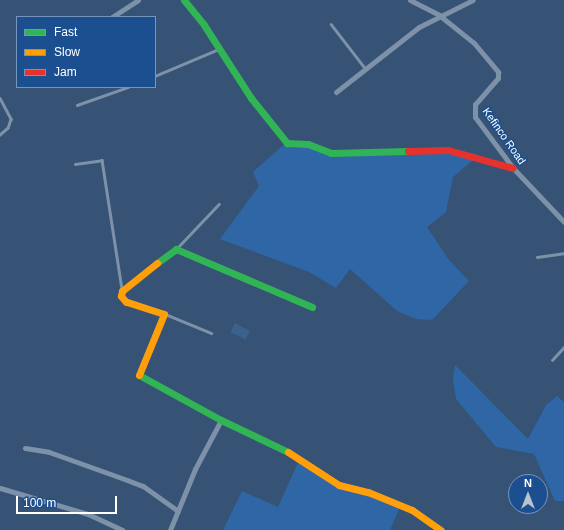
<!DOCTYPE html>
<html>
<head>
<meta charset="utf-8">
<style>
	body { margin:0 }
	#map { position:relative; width:564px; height:530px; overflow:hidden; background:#365274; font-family:Helvetica,sans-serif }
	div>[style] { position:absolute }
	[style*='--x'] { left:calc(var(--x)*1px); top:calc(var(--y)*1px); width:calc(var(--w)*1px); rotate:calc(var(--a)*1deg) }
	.green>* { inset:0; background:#2f66a5 }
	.water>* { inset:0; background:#3b618d; transform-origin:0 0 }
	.lane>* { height:2.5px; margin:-1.25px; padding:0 1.25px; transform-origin:1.25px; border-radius:1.25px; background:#7d92a8 }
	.street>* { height:5px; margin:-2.5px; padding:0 2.5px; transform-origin:2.5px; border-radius:2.5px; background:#7d92a8 }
	.fast>* { height:7px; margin:-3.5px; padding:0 3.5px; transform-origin:3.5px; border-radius:3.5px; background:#30b455 }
	.slow>* { height:7px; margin:-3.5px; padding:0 3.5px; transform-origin:3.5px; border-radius:3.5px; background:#ff9f0a }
	.jam>* { height:7px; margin:-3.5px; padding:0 3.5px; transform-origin:3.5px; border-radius:3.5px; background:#e5322d }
	span { translate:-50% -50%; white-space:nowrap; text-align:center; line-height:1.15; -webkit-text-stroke:3px #1b4f8f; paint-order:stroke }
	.street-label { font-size:11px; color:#fff }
	.legend { position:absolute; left:16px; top:16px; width:140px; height:72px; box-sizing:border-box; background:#1b4f8f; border:1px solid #7695bc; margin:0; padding:5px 7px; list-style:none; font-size:12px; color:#fff }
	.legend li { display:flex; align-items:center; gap:8px; height:20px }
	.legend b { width:20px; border:1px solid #7695bc }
	.north { position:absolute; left:508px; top:474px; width:40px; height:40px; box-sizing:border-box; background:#1b4f8f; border:1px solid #7695bc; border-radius:50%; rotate:0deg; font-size:11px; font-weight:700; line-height:16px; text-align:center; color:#fff }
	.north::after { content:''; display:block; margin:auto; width:14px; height:18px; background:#b9c2ce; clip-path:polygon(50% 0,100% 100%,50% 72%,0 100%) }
	.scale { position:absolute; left:16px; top:496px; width:101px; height:18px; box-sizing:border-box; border:2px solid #fff; border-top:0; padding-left:5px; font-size:12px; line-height:14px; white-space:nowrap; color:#fff; -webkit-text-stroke:3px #1b4f8f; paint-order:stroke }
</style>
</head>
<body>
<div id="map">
	<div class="green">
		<div style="clip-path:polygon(289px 140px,332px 151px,447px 148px,479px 155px,453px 177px,446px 212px,427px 227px,449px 260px,469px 281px,432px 320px,416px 319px,397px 311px,350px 269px,336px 288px,309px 272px,220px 239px,259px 186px,253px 172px)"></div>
		<div style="clip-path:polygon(455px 365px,528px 439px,546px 405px,557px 396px,564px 402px,564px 501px,555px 501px,534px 454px,496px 447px,456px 399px,453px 379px)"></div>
		<div style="clip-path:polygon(300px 458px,330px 479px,401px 505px,390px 530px,223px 530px,242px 491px,278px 507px)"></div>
	</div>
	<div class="water">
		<div style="left:235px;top:323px;width:17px;height:10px;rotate:28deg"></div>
	</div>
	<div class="lane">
		<div style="--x:331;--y:24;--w:56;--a:52.3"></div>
		<div style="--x:155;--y:76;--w:69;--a:-22.9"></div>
		<div style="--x:0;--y:98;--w:24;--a:62"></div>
		<div style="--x:11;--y:119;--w:9;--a:108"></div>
		<div style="--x:8;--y:128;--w:11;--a:139"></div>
		<div style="--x:77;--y:105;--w:54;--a:-19.4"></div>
		<div style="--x:75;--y:164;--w:27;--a:-8"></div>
		<div style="--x:102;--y:160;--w:131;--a:81.2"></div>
		<div style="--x:178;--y:247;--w:59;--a:-46.4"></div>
		<div style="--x:537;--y:257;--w:27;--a:-8"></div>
		<div style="--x:165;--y:314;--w:50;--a:22.4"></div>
		<div style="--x:552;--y:360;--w:18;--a:-47"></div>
	</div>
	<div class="street">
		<div style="--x:410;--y:0;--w:33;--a:27"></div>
		<div style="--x:439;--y:15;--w:45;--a:38.7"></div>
		<div style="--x:474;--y:43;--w:38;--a:50"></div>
		<div style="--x:498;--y:72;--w:6;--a:90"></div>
		<div style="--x:498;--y:78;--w:35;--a:131"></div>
		<div style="--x:475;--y:104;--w:13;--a:90"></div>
		<div style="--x:475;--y:117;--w:64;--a:53.3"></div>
		<div style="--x:513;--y:168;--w:74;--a:46.6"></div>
		<div style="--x:112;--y:17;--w:31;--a:-33"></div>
		<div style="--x:336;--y:92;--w:105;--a:-38.1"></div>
		<div style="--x:419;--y:27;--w:60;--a:-26.6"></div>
		<div style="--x:25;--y:448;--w:24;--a:9"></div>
		<div style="--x:49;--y:452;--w:83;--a:19.7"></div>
		<div style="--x:127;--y:480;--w:17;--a:21"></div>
		<div style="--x:143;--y:486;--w:43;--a:35.5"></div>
		<div style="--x:0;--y:488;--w:92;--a:16.5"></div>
		<div style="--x:88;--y:514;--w:38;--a:25"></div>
		<div style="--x:170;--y:530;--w:66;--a:-67.7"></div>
		<div style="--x:195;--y:469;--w:55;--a:-62"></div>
	</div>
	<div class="fast">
		<div style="--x:184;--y:0;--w:32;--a:51"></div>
		<div style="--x:204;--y:25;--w:87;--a:57.2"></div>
		<div style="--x:251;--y:98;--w:58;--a:51.3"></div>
		<div style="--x:287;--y:143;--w:21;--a:3"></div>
		<div style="--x:308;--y:144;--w:25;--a:21"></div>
		<div style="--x:331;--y:153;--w:77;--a:-1.5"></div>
		<div style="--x:157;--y:263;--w:24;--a:-36"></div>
		<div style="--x:176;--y:249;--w:148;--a:23.1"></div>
		<div style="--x:139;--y:375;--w:94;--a:28.8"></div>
		<div style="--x:221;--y:420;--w:74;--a:25.5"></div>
	</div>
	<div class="slow">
		<div style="--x:139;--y:375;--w:66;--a:-67.7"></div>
		<div style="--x:164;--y:314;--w:40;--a:-162"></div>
		<div style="--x:126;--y:302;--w:8;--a:-130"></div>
		<div style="--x:121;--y:296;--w:5;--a:-79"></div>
		<div style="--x:122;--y:291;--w:45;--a:-38.7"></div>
		<div style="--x:288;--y:452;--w:61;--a:32.9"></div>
		<div style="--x:339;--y:485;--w:30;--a:14"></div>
		<div style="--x:368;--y:492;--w:48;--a:22.2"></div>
		<div style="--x:412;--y:510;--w:35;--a:35"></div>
	</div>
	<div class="jam">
		<div style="--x:408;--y:151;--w:40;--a:-1.4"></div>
		<div style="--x:448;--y:150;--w:67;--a:15.5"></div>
	</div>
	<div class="street-label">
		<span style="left:504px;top:136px;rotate:55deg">Kefinco Road</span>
	</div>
	<ul class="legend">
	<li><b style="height:5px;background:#30b455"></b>Fast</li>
	<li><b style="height:5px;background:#ff9f0a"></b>Slow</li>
	<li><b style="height:5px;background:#e5322d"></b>Jam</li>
	</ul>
	<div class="north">N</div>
	<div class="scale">100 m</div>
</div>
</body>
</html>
